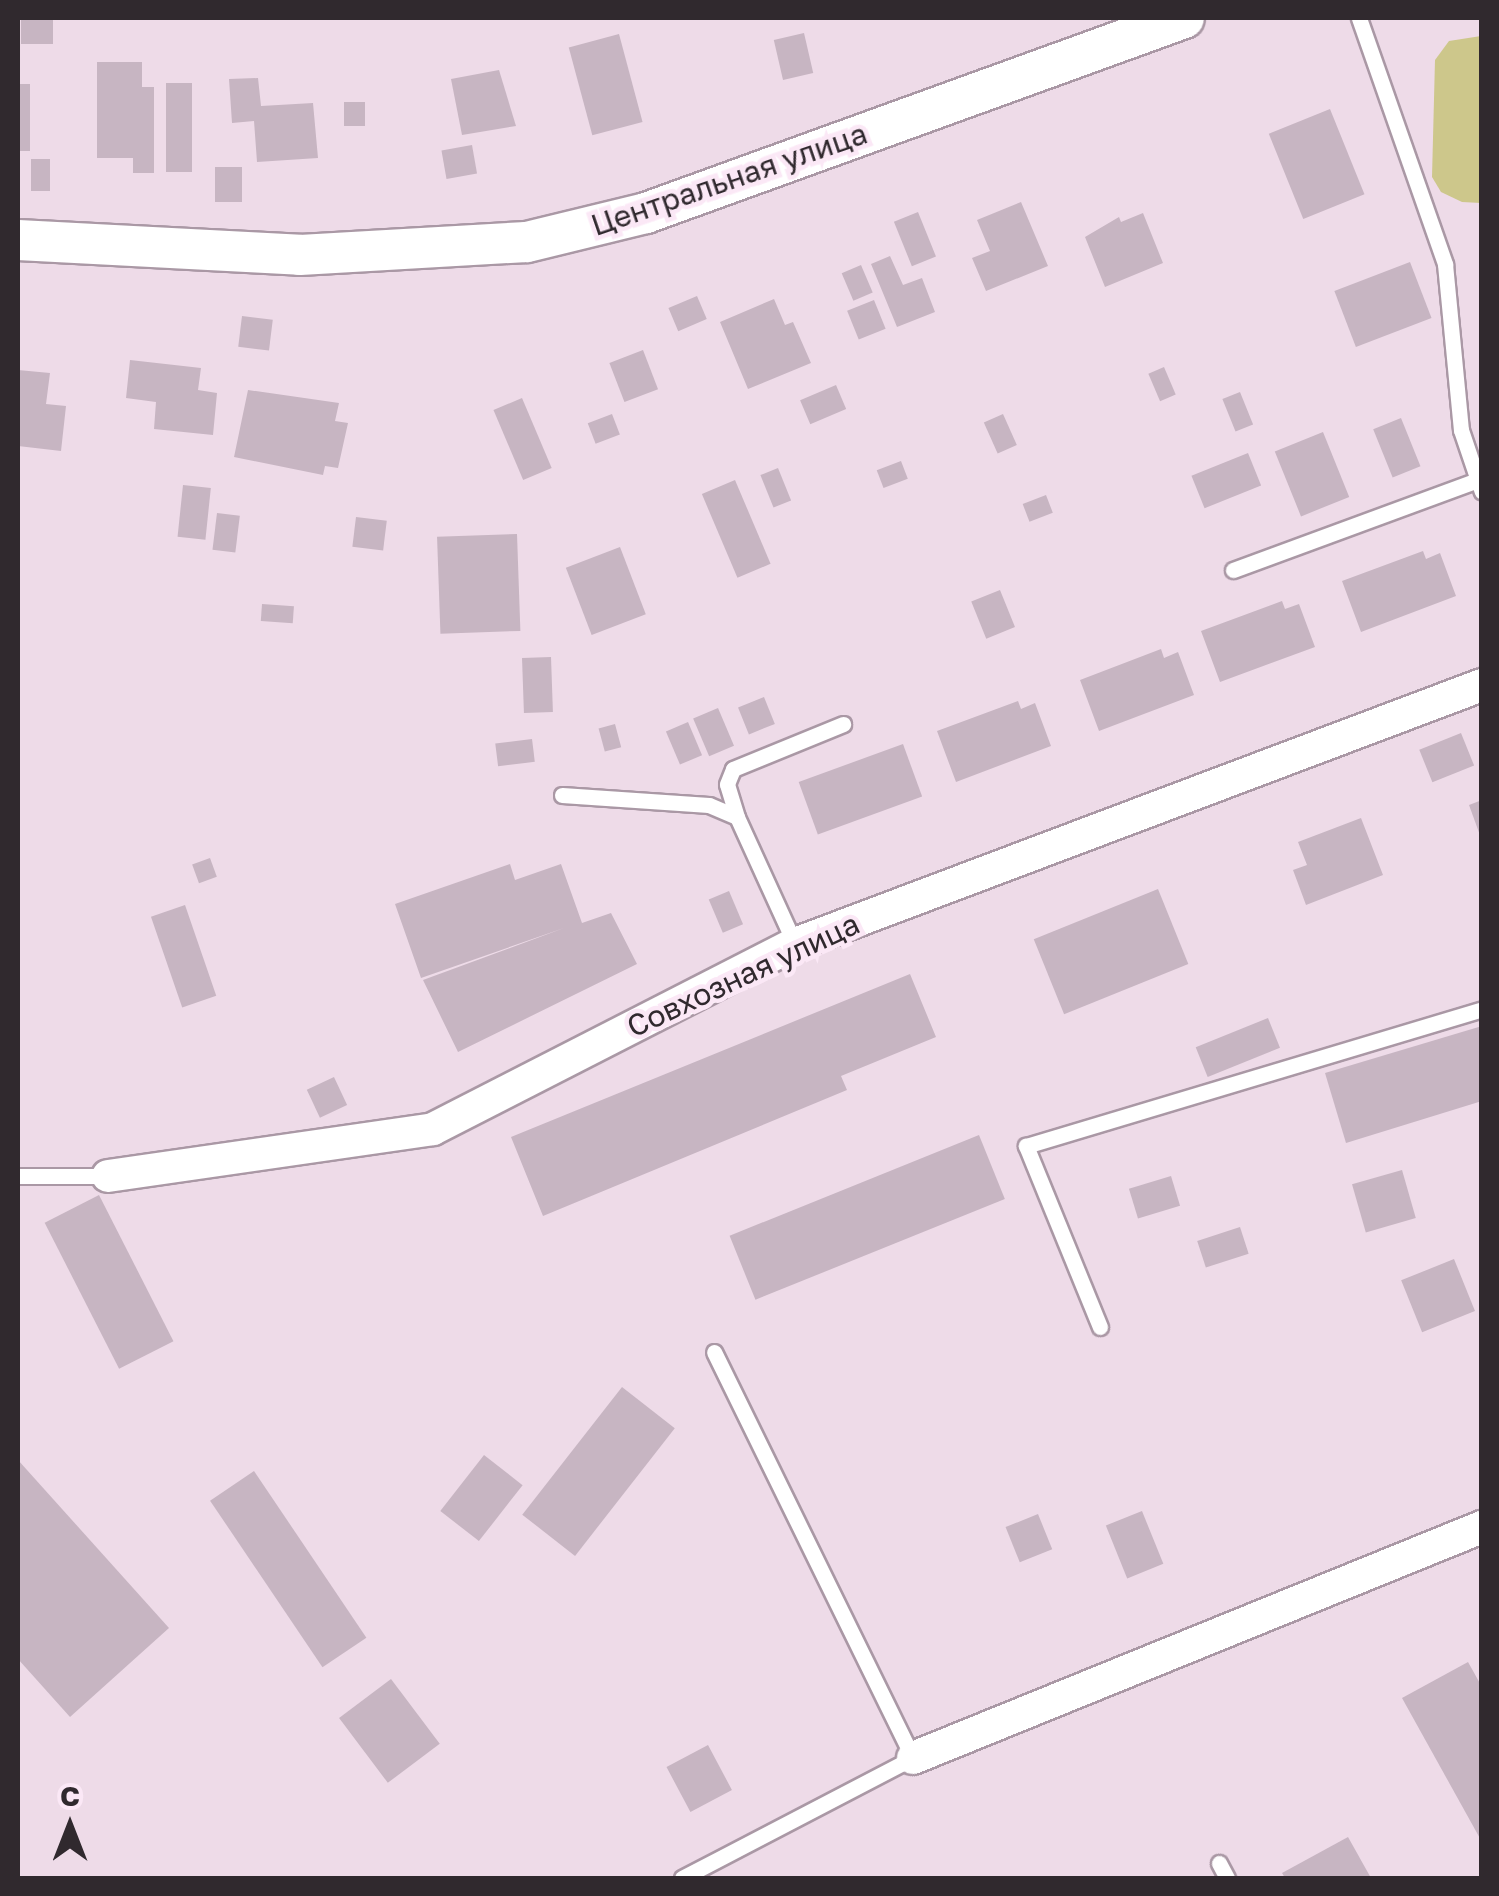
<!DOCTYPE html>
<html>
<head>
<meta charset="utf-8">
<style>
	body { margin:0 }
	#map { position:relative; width:1499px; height:1896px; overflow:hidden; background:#eedbe8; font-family:"Golos Text",sans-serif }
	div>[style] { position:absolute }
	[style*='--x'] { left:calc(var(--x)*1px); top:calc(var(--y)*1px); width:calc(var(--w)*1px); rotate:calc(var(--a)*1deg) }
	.green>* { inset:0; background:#cdc78b }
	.building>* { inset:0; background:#c7b5c2; transform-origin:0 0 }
	.roads { filter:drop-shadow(2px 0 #aa98a5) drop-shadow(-2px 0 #aa98a5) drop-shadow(0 2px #aa98a5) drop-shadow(0 -2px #aa98a5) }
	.service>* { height:15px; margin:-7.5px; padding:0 7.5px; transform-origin:7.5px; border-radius:7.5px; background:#fff }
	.minor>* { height:32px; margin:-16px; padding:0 16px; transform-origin:16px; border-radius:16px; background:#fff }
	.tertiary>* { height:40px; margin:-20px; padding:0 20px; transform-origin:20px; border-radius:20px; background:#fff }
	span { translate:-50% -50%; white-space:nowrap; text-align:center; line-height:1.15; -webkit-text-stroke:9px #fbe8f6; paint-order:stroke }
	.street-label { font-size:30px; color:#30292e }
	.frame { position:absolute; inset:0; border:20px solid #30292e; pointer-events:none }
	.north { position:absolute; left:20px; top:1776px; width:100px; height:100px; -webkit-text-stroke:8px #fbe8f6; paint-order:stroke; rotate:0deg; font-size:28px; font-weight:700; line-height:40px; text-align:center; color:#30292e }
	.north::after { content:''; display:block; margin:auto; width:35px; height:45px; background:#30292e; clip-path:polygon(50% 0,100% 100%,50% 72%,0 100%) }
</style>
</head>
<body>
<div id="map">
	<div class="green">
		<div style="clip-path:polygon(1481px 36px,1481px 203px,1462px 202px,1441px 192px,1432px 177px,1435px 60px,1449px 41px)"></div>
	</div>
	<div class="building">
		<div style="left:21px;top:18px;width:32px;height:26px"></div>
		<div style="left:804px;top:33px;width:41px;height:31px;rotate:77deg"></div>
		<div style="left:619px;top:34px;width:91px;height:52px;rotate:75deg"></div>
		<div style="clip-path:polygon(97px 62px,142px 62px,142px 87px,154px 87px,154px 173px,133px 173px,133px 158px,97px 158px)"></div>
		<div style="clip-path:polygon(499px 70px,516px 126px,462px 135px,451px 79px)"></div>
		<div style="clip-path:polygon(258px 78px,261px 106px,313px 103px,318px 158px,257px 162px,254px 121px,232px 123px,229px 79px)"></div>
		<div style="left:166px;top:83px;width:26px;height:89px"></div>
		<div style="left:18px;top:84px;width:12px;height:67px"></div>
		<div style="left:344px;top:102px;width:21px;height:24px"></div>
		<div style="left:1330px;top:109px;width:92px;height:66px;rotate:68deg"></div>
		<div style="left:472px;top:145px;width:29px;height:31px;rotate:80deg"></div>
		<div style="left:31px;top:159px;width:19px;height:32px"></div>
		<div style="left:242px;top:167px;width:35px;height:27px;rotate:90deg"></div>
		<div style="clip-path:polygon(1021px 202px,1048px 266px,986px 291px,972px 258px,990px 251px,977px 220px)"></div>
		<div style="left:918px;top:212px;width:48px;height:26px;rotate:68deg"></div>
		<div style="clip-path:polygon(1143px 213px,1163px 263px,1105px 287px,1085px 237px,1119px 217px,1121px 222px)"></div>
		<div style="clip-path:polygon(890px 256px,903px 285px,922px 278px,935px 312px,897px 327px,871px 264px)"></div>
		<div style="left:1410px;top:262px;width:60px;height:81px;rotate:69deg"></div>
		<div style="left:861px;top:265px;width:30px;height:21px;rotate:67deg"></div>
		<div style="left:697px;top:296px;width:25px;height:31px;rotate:67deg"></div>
		<div style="clip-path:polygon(774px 299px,785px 325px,793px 322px,811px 363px,748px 389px,720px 322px)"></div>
		<div style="left:874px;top:300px;width:31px;height:29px;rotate:68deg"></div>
		<div style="left:242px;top:316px;width:31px;height:31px;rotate:7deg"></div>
		<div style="left:643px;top:350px;width:42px;height:36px;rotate:69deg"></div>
		<div style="clip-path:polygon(130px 360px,201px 368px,198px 390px,217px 393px,213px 435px,154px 429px,156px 402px,126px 398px)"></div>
		<div style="left:1164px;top:367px;width:30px;height:17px;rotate:67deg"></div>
		<div style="clip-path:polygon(18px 370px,50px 373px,46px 404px,66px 406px,61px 451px,18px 446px)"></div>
		<div style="left:836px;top:385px;width:26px;height:39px;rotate:67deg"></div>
		<div style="clip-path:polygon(248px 390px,339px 403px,335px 421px,348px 423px,338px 468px,325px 466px,323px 475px,234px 457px)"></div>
		<div style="left:1240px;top:392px;width:35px;height:19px;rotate:68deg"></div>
		<div style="left:522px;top:398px;width:76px;height:31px;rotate:67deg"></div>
		<div style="left:612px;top:414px;width:22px;height:26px;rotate:69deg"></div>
		<div style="left:1003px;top:414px;width:34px;height:21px;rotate:66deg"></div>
		<div style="left:1401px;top:418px;width:52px;height:30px;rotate:68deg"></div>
		<div style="left:1323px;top:432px;width:70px;height:52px;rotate:68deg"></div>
		<div style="left:1248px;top:453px;width:35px;height:61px;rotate:68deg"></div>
		<div style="left:901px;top:461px;width:19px;height:26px;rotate:69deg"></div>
		<div style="left:778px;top:468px;width:35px;height:19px;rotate:68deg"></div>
		<div style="left:735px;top:480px;width:91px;height:36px;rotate:67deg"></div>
		<div style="left:183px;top:485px;width:28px;height:52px;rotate:6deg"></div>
		<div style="left:1046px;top:495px;width:19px;height:25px;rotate:69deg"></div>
		<div style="left:217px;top:513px;width:23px;height:37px;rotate:7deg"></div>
		<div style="left:356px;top:517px;width:31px;height:30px;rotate:7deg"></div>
		<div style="left:517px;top:534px;width:97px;height:80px;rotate:88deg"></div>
		<div style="left:620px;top:547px;width:72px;height:58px;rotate:69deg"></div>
		<div style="clip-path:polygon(1423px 551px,1426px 559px,1440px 553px,1456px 596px,1361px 632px,1342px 581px)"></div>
		<div style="left:1000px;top:590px;width:40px;height:31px;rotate:68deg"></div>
		<div style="clip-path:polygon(1282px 601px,1285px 609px,1299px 604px,1315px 647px,1220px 682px,1201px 631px)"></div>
		<div style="left:262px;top:604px;width:32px;height:17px;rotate:4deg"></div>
		<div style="clip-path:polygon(1161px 649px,1164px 658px,1178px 652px,1194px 695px,1099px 731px,1080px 680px)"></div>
		<div style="left:551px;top:657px;width:55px;height:29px;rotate:88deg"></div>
		<div style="left:764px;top:697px;width:29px;height:28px;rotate:68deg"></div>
		<div style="clip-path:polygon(1018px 701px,1021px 709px,1035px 703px,1051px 746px,956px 782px,937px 731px)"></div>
		<div style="left:718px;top:708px;width:41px;height:27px;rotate:67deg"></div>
		<div style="left:688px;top:722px;width:36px;height:24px;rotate:67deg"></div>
		<div style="left:615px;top:724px;width:24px;height:17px;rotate:75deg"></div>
		<div style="left:1461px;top:733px;width:35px;height:45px;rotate:68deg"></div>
		<div style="left:532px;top:739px;width:23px;height:37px;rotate:83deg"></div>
		<div style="left:903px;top:744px;width:56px;height:111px;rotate:70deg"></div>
		<div style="clip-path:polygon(1482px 800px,1482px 838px,1481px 838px,1469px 805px)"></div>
		<div style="clip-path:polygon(1361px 818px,1383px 875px,1306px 905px,1293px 870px,1307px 865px,1298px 842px)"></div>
		<div style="left:210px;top:858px;width:20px;height:19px;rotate:70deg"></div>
		<div style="clip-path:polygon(510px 864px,515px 880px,561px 864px,582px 923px,611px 913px,637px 964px,458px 1052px,423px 980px,564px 928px,421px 978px,395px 904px)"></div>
		<div style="left:1158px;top:889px;width:81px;height:134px;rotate:68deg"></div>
		<div style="left:729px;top:891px;width:36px;height:22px;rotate:67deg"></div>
		<div style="left:185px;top:905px;width:96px;height:36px;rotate:71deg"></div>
		<div style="clip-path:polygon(910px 974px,936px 1037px,841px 1076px,847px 1090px,543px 1216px,511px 1137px)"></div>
		<div style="left:1268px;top:1018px;width:32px;height:78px;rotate:68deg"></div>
		<div style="clip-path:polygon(1482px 1026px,1482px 1101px,1346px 1143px,1325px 1073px)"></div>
		<div style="left:334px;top:1077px;width:31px;height:30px;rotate:65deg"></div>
		<div style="left:979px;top:1135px;width:69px;height:269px;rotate:68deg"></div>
		<div style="left:1402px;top:1170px;width:50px;height:52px;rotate:74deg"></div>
		<div style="left:1171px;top:1176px;width:31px;height:44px;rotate:73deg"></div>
		<div style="left:99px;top:1195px;width:164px;height:61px;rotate:63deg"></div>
		<div style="left:1240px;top:1227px;width:28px;height:45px;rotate:72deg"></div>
		<div style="left:1454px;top:1259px;width:56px;height:57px;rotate:68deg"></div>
		<div style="left:622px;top:1387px;width:67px;height:162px;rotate:38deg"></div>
		<div style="left:484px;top:1455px;width:49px;height:71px;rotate:38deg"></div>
		<div style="clip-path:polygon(18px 1460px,169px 1628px,70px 1717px,18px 1659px)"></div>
		<div style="left:254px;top:1471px;width:201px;height:53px;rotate:56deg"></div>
		<div style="left:1142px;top:1511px;width:57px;height:39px;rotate:68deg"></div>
		<div style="left:1038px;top:1514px;width:38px;height:35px;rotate:68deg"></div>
		<div style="clip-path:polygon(1468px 1662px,1482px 1687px,1482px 1842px,1402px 1698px)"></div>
		<div style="left:391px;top:1679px;width:81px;height:65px;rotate:53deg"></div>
		<div style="left:708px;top:1745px;width:51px;height:47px;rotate:62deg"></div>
		<div style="clip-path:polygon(1348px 1837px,1371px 1878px,1285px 1878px,1282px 1873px)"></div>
	</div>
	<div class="roads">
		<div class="service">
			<div style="--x:1359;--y:18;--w:261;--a:70.7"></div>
			<div style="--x:1445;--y:264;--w:167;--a:84.5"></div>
			<div style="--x:1461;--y:430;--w:65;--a:71.3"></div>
			<div style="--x:1233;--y:570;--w:260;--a:-20.2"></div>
			<div style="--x:562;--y:795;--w:147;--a:3.9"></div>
			<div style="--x:709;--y:805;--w:30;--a:23"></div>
			<div style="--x:737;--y:817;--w:140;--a:65.5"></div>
			<div style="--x:737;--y:817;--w:34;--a:-107"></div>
			<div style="--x:727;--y:784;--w:16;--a:-68"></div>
			<div style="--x:733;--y:769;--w:119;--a:-22.2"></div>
			<div style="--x:18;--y:1176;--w:90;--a:0"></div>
			<div style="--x:1100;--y:1327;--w:196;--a:-112.2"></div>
			<div style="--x:1026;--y:1146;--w:476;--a:-16.7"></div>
			<div style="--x:1219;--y:1863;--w:17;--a:62"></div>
			<div style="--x:682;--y:1878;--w:260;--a:-27.5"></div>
			<div style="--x:913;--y:1758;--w:452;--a:-116.1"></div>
		</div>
		<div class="minor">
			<div style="--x:108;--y:1176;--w:328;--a:-8.2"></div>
			<div style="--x:433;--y:1129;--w:407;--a:-27.1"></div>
			<div style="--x:795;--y:944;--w:734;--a:-20.66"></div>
			<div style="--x:913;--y:1758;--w:614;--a:-22.1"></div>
		</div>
		<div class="tertiary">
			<div style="--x:18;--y:240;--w:282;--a:3"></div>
			<div style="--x:300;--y:255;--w:227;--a:-3.3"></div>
			<div style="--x:527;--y:242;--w:122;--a:-13.7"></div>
			<div style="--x:646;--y:213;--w:572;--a:-19.92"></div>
		</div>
	</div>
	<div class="street-label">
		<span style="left:729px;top:179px;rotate:-19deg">Центральная улица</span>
		<span style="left:743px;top:975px;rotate:-25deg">Совхозная улица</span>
	</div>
	<div class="frame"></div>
	<div class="north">С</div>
</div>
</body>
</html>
